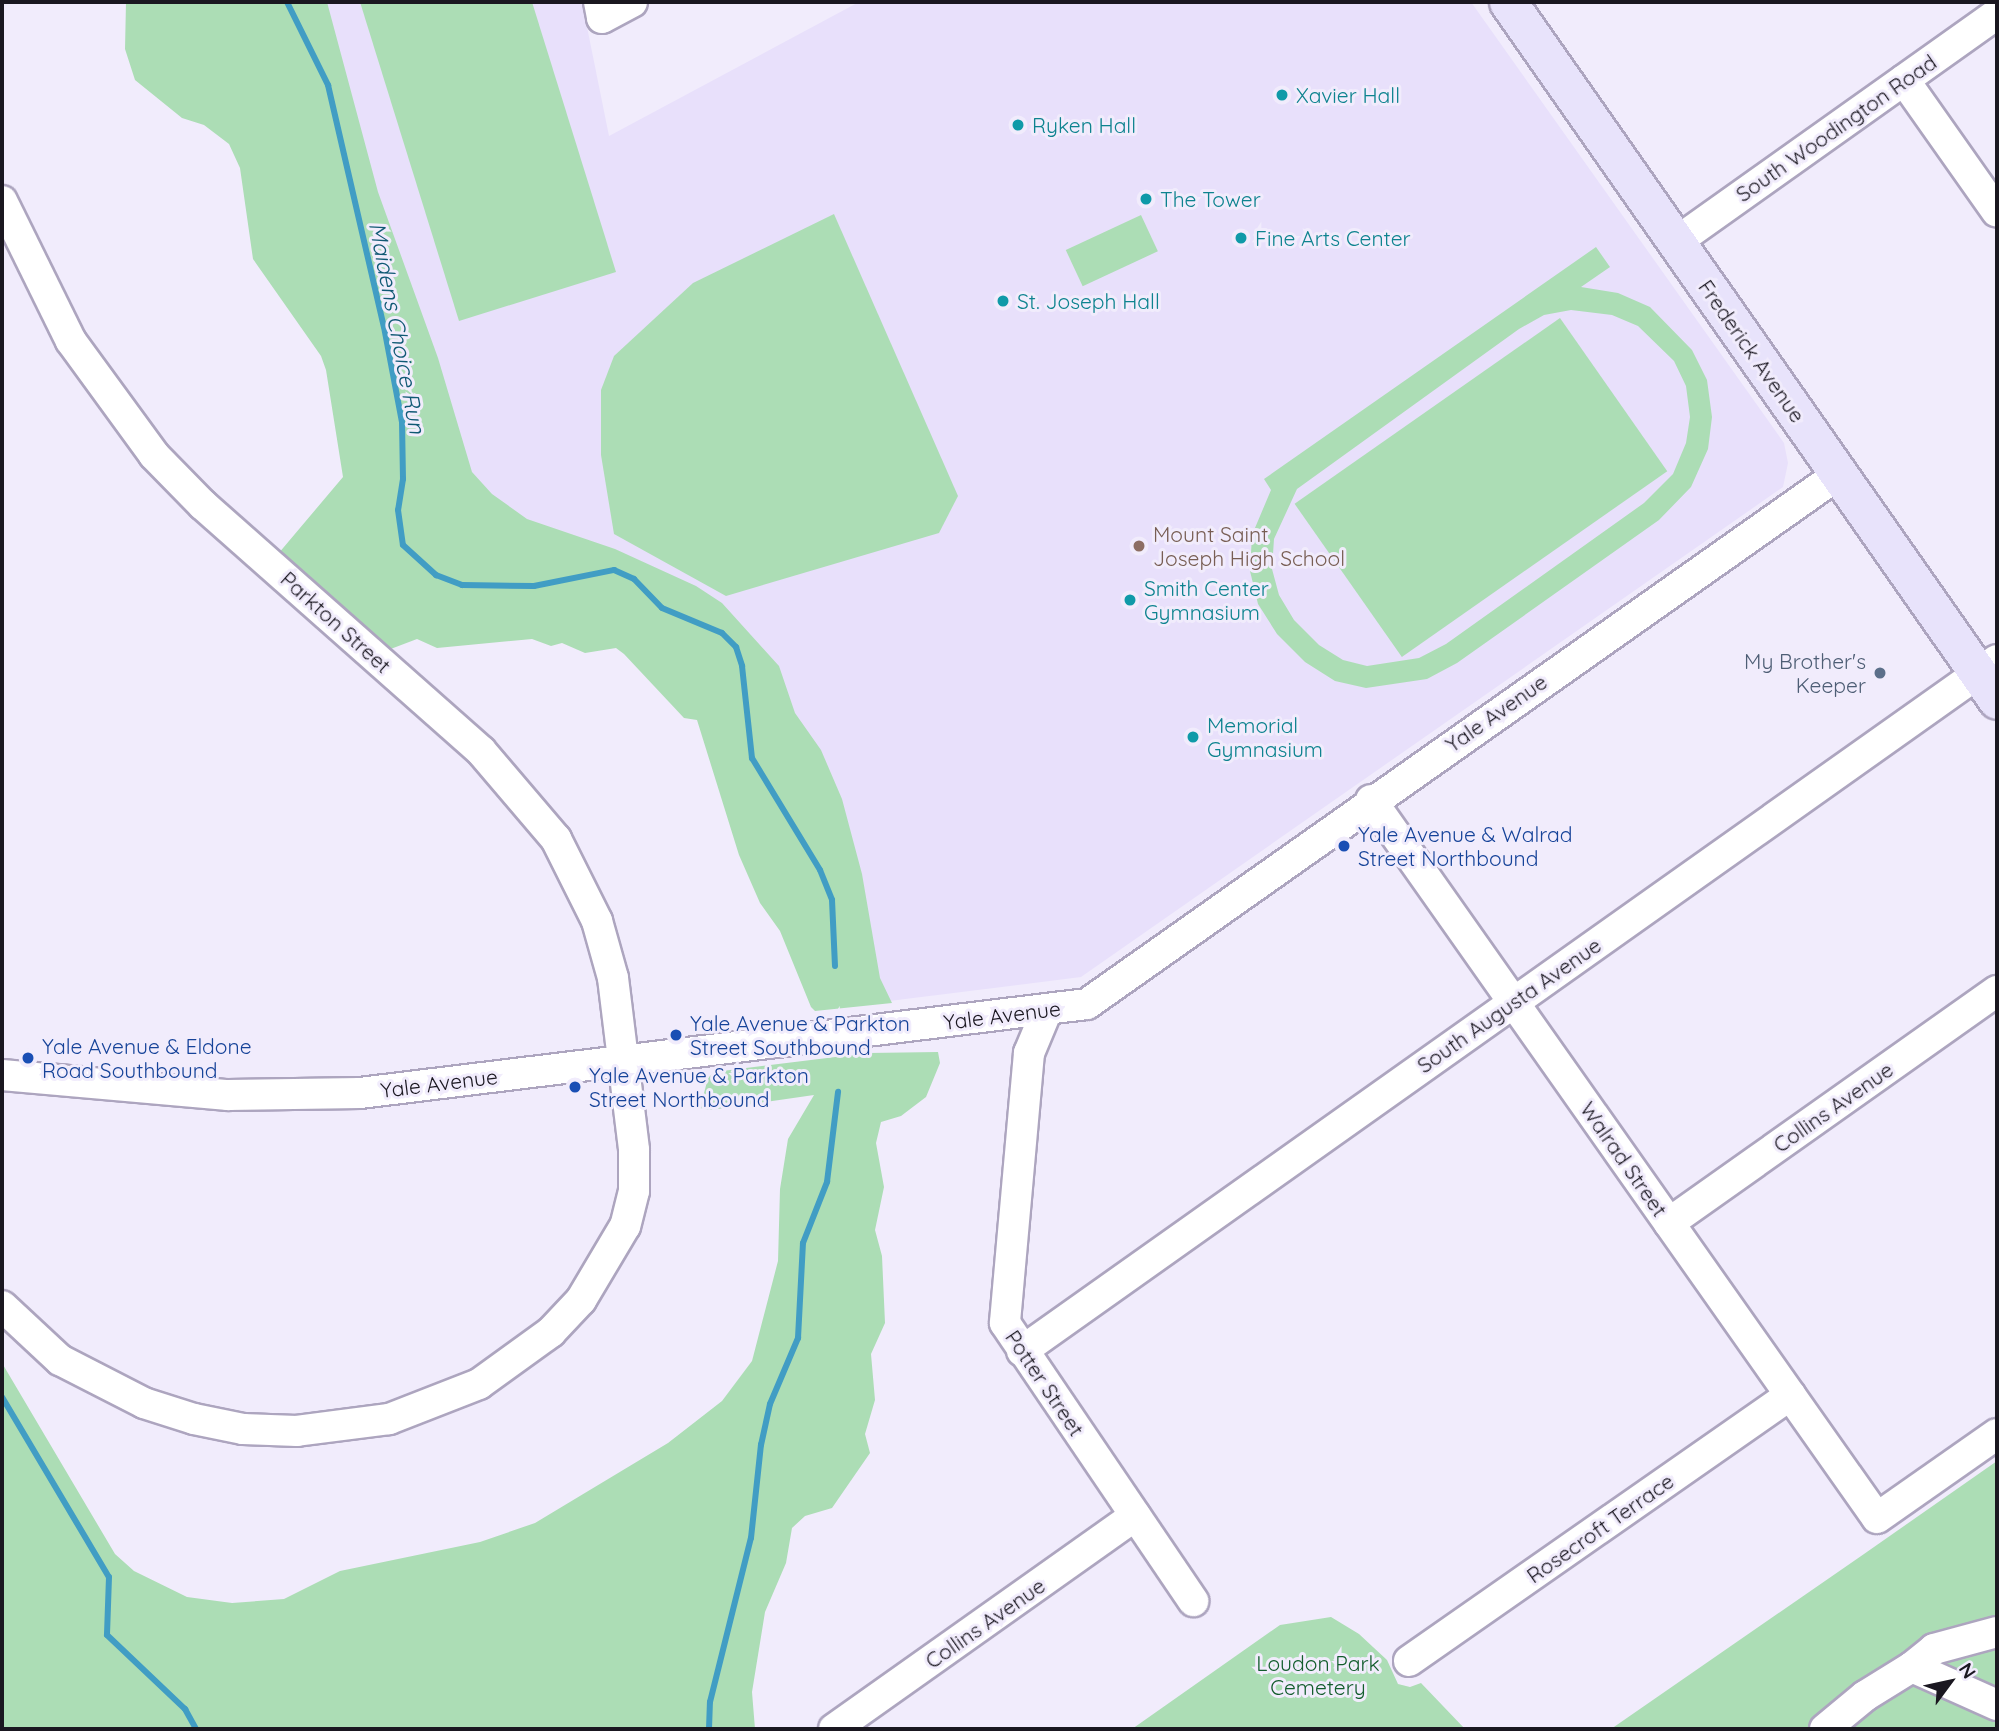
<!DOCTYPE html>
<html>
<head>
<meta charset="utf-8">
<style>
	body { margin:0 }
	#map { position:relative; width:1999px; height:1731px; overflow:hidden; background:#f1ecfc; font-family:Quicksand,sans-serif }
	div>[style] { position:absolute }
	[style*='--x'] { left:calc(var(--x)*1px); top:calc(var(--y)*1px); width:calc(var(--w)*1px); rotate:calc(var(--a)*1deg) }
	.built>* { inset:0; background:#e8e0fb }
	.green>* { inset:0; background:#acddb5; transform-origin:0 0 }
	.stream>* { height:6px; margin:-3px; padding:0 3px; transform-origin:3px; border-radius:3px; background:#419dc4 }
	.roads { filter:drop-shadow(2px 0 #ada5bf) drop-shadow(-2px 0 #ada5bf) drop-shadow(0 2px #ada5bf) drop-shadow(0 -2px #ada5bf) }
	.minor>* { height:30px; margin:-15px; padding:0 15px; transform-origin:15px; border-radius:15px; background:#fff }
	.major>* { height:37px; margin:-18.5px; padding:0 18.5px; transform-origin:18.5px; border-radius:18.5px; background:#e8e3fb }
	.dots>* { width:19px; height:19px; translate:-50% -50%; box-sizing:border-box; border:4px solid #f1ecfc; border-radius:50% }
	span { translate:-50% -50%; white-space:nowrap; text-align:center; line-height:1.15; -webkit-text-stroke:6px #f1ecfc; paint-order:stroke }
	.culture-label { font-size:21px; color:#0d838f }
	.left { translate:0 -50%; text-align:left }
	.street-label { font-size:21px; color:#1a1720 }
	.education-label { font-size:21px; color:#785e54 }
	.service-label { font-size:21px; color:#4e5e75 }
	.right { translate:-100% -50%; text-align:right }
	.transit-label { font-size:21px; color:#164399 }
	.park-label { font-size:21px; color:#125d2c }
	.water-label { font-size:23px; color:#105974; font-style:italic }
	.frame { position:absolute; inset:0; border:4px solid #1a1720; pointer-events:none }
	.north { position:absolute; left:1915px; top:1647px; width:70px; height:70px; -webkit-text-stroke:5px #f1ecfc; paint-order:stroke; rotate:57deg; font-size:19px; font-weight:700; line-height:28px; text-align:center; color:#1a1720 }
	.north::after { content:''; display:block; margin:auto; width:24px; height:32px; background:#1a1720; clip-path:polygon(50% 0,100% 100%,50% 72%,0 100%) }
</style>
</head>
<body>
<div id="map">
	<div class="built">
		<div style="clip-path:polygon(307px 2px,582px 2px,609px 136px,859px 2px,1471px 2px,1784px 443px,1788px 463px,1783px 487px,1081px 977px,849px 1006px,769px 670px,468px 501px)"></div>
	</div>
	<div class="green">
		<div style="clip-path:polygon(126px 2px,327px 2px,378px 192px,438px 358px,472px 472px,492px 494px,527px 519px,615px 549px,696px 586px,722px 603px,779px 666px,795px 713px,821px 750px,842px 799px,862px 874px,880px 978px,892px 1003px,815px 1011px,811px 1007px,780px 931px,760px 903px,739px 855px,697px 720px,684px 718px,624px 654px,616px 648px,585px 653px,562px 643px,551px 646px,532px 639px,437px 648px,417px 639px,388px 650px,278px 554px,343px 477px,326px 370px,321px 356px,253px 259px,240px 168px,229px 144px,204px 125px,182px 118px,135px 80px,125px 49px)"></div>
		<div style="clip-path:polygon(360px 2px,532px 2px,616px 272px,459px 321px)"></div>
		<div style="clip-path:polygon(834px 214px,958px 496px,939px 533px,726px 596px,614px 534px,601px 455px,601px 390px,614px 356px,693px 283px)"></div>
		<div style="left:1141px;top:215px;width:40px;height:83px;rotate:65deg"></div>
		<div style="clip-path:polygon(evenodd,1596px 247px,1610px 267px,1581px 287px,1618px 293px,1650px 307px,1692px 350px,1707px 380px,1712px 417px,1708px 449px,1691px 487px,1659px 520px,1457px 663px,1427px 679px,1366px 688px,1335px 681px,1305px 662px,1277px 634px,1258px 604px,1250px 571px,1252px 535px,1271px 490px,1264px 479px,1596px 247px,1571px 310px,1612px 315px,1638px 326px,1674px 361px,1686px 386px,1690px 417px,1686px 443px,1673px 474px,1644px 503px,1446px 644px,1419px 658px,1367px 666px,1343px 660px,1319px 645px,1294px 620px,1279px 595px,1272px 569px,1274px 539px,1297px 489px,1519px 329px,1544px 315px,1571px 310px)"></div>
		<div style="left:1560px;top:318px;width:187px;height:324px;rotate:55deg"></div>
		<div style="clip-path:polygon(938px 1052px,940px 1063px,926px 1097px,901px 1116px,881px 1122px,876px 1143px,884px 1187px,875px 1230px,882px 1256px,885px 1323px,871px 1354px,875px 1400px,865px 1434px,870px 1453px,832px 1508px,805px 1516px,792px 1528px,786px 1563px,765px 1612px,752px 1692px,755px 1729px,2px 1729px,2px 1363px,115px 1554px,134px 1571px,187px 1597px,232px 1603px,284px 1599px,340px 1571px,480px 1542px,535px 1523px,668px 1443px,722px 1401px,752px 1361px,778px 1261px,780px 1189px,788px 1139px,814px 1095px,711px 1110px,700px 1108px,708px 1078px,714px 1072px,868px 1053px)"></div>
		<div style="clip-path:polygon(1997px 1461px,1997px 1729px,1611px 1729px,1864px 1554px)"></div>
		<div style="clip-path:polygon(1331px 1617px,1359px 1634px,1387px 1660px,1398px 1684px,1410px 1687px,1421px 1683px,1465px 1729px,1132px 1729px,1280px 1625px)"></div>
	</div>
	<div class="stream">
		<div style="--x:287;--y:2;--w:93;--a:63.7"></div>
		<div style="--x:328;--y:85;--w:248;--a:77"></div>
		<div style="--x:384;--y:327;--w:97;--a:79.3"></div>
		<div style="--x:402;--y:422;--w:57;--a:89"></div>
		<div style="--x:403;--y:479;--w:31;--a:99"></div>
		<div style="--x:398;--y:510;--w:35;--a:82"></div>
		<div style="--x:403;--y:545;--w:45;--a:42.3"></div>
		<div style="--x:436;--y:575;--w:28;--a:21"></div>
		<div style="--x:462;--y:585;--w:72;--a:0.8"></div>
		<div style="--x:534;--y:586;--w:82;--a:-11.3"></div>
		<div style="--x:614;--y:570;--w:22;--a:24"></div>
		<div style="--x:634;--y:579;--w:40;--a:46"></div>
		<div style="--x:662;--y:608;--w:65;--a:22.6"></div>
		<div style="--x:722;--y:633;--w:20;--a:45"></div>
		<div style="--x:736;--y:647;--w:20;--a:72"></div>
		<div style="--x:742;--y:666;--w:93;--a:83.8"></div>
		<div style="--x:752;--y:758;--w:131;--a:58.7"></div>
		<div style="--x:820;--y:870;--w:32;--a:68"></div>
		<div style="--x:832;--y:900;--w:66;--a:87.4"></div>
		<div style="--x:2;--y:1397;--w:209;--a:59.3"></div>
		<div style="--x:109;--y:1577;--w:58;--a:92"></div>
		<div style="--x:107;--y:1635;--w:108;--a:43.5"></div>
		<div style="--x:185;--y:1709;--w:23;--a:61"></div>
		<div style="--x:709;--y:1729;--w:27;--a:-88"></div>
		<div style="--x:710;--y:1702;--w:169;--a:-76"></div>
		<div style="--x:751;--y:1538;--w:94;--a:-83.9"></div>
		<div style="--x:761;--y:1445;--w:42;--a:-77.6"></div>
		<div style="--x:770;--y:1404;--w:72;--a:-67"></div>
		<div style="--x:798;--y:1338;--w:95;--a:-87"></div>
		<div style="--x:803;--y:1243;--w:66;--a:-68.5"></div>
		<div style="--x:827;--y:1182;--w:91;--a:-83"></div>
	</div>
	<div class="roads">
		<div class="minor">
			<div style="--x:599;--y:2;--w:16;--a:79"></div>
			<div style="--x:602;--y:18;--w:34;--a:-28"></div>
			<div style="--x:1904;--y:80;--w:161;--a:54.8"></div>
			<div style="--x:2;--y:201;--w:156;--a:63.8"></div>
			<div style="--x:71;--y:341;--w:141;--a:53.9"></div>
			<div style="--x:154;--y:455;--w:70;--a:45.6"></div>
			<div style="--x:203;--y:505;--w:371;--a:41.5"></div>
			<div style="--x:481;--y:751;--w:116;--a:49.6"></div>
			<div style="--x:556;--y:839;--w:92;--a:63.4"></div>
			<div style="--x:597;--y:921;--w:59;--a:74.3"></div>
			<div style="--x:613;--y:978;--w:173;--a:83"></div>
			<div style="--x:634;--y:1150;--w:41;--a:90"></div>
			<div style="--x:634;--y:1191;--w:36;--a:104"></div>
			<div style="--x:625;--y:1226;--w:86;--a:120.7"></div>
			<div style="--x:581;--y:1300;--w:44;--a:133.2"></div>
			<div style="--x:551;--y:1332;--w:89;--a:144.2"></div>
			<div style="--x:479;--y:1384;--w:97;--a:158.7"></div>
			<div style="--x:389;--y:1419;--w:93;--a:172.6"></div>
			<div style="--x:297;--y:1431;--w:54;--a:-177.9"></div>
			<div style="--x:243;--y:1429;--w:50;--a:-168.5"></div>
			<div style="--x:194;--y:1419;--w:52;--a:-162.3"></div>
			<div style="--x:144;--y:1403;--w:94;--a:-152.9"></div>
			<div style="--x:60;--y:1360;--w:79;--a:-137"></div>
			<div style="--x:1676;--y:242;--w:394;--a:-35.4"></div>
			<div style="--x:1371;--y:800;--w:878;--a:54.83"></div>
			<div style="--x:1877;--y:1518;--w:146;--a:-35"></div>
			<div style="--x:1047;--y:1010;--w:47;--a:112.7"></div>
			<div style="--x:1029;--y:1053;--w:271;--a:95.1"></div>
			<div style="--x:1005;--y:1323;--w:336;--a:55.9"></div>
			<div style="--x:2;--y:1075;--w:227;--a:5.1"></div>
			<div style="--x:228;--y:1095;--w:132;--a:-0.9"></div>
			<div style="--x:360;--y:1093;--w:732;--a:-6.98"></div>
			<div style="--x:1087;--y:1004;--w:920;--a:-35.18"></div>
			<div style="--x:1669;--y:1223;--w:402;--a:-35.3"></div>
			<div style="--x:1022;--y:1351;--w:1195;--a:-35.33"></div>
			<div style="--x:1409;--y:1661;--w:465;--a:-34.9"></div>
			<div style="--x:1912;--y:1667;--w:28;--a:-39"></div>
			<div style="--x:1934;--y:1649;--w:65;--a:-15.1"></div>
			<div style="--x:834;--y:1729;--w:369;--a:-35.3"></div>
			<div style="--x:1825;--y:1729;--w:52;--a:-39.5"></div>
			<div style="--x:1865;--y:1696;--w:55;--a:-31.7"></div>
			<div style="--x:1912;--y:1667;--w:93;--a:24.1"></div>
		</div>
		<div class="major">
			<div style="--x:1508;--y:2;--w:852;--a:54.99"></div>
		</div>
	</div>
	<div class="dots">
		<div style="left:1282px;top:95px;background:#0f9aa8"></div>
		<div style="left:1018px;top:125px;background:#0f9aa8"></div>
		<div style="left:1146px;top:199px;background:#0f9aa8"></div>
		<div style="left:1241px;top:238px;background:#0f9aa8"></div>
		<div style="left:1003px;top:301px;background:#0f9aa8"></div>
		<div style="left:1139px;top:546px;background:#8d6e63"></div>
		<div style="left:1130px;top:600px;background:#0f9aa8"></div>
		<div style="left:1880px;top:673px;background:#5c6f8a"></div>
		<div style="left:1193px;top:737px;background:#0f9aa8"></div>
		<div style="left:1344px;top:846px;background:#1a4fb4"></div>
		<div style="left:676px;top:1035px;background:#1a4fb4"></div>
		<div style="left:28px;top:1058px;background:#1a4fb4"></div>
		<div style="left:575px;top:1087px;background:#1a4fb4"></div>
	</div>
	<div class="culture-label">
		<span class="left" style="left:1296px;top:95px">Xavier Hall</span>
		<span class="left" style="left:1032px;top:125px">Ryken Hall</span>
		<span class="left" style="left:1160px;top:199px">The Tower</span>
		<span class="left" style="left:1255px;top:238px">Fine Arts Center</span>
		<span class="left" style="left:1017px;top:301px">St. Joseph Hall</span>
		<span class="left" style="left:1144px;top:600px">Smith Center<br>Gymnasium</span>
		<span class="left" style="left:1207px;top:737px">Memorial<br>Gymnasium</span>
	</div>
	<div class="street-label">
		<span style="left:1836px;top:128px;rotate:-35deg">South Woodington Road</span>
		<span style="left:1752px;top:351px;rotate:55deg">Frederick Avenue</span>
		<span style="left:336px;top:622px;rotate:42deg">Parkton Street</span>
		<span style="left:1496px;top:713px;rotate:-35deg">Yale Avenue</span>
		<span style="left:1509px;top:1005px;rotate:-35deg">South Augusta Avenue</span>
		<span style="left:1002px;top:1015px;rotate:-7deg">Yale Avenue</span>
		<span style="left:439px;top:1083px;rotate:-7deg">Yale Avenue</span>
		<span style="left:1833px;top:1107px;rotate:-35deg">Collins Avenue</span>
		<span style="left:1624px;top:1159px;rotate:55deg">Walrad Street</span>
		<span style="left:1045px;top:1383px;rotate:56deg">Potter Street</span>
		<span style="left:1600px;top:1528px;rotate:-35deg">Rosecroft Terrace</span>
		<span style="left:985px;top:1623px;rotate:-35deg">Collins Avenue</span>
	</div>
	<div class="education-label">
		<span class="left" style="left:1153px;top:546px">Mount Saint<br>Joseph High School</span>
	</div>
	<div class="service-label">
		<span class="right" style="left:1866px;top:673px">My Brother's<br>Keeper</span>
	</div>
	<div class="transit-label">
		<span class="left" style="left:1358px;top:846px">Yale Avenue &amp; Walrad<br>Street Northbound</span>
		<span class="left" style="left:690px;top:1035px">Yale Avenue &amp; Parkton<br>Street Southbound</span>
		<span class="left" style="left:42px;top:1058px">Yale Avenue &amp; Eldone<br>Road Southbound</span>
		<span class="left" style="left:589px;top:1087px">Yale Avenue &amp; Parkton<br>Street Northbound</span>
	</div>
	<div class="park-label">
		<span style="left:1318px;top:1675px">Loudon Park<br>Cemetery</span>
	</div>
	<div class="water-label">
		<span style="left:397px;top:328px;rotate:79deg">Maidens Choice Run</span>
	</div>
	<div class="frame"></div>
	<div class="north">N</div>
</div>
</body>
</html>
